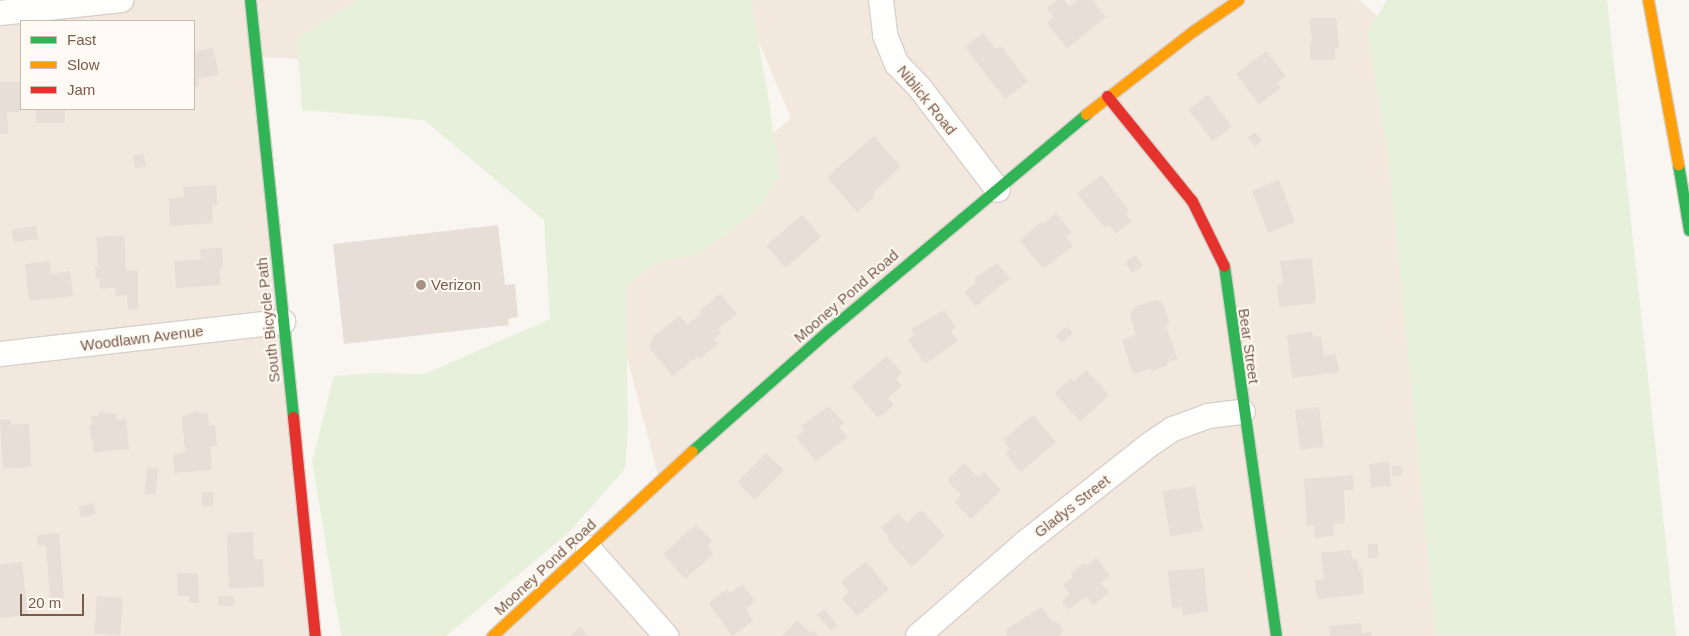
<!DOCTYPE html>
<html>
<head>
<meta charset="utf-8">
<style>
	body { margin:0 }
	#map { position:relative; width:1689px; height:636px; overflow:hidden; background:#f9f5f0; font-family:Helvetica,sans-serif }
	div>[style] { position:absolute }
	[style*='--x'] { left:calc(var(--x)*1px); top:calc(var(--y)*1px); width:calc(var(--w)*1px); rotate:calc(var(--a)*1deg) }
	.residential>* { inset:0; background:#f2e8de }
	.green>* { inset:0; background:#e7f0db }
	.building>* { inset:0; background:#e6ded7; transform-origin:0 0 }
	.roads { filter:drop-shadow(1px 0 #d7d1cb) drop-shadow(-1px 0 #d7d1cb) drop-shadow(0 1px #d7d1cb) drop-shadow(0 -1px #d7d1cb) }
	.street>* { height:24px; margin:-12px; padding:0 12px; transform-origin:12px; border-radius:12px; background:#fefefd }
	.fast>* { height:11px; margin:-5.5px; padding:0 5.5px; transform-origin:5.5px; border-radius:5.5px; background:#30b455 }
	.slow>* { height:11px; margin:-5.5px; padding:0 5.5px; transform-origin:5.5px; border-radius:5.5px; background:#ff9f0a }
	.jam>* { height:11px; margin:-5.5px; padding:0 5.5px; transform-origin:5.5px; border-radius:5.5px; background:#e5322d }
	.dots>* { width:14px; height:14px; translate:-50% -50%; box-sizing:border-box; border:2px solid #fffaf3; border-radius:50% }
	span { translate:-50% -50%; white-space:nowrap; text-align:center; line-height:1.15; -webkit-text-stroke:4px #fffaf3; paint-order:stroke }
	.street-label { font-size:15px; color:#7a5c4d }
	.poi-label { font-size:15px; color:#7a5c4d }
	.left { translate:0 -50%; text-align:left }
	.legend { position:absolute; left:20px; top:20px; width:175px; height:90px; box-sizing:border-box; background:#fffaf3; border:1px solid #cabbb1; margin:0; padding:6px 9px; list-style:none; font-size:15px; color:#7a5c4d }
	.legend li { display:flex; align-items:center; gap:10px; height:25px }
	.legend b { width:25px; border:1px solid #cabbb1 }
	.scale { position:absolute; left:20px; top:594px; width:64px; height:22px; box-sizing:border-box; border:2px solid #7a5c4d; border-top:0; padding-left:6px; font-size:15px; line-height:18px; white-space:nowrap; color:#7a5c4d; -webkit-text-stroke:4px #fffaf3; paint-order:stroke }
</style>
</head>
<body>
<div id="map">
	<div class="residential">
		<div style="clip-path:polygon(evenodd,0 0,410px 0,328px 60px,256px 57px,315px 636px,0 636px,0 0,21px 21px,194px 21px,194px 109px,21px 109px,21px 21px)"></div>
		<div style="clip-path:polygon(741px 0,1359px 0,1429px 60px,1479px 636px,491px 636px,660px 482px,605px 275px,791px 118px)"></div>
	</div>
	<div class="green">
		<div style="clip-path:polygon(358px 0,751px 0,768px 95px,780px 175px,758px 210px,699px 254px,655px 263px,626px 286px,628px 429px,625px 469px,568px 533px,446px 636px,341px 636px,312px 462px,334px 376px,374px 373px,425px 374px,550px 319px,544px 220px,424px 120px,302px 110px,297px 38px)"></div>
		<div style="clip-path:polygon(1387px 0,1607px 0,1676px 636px,1436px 636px,1388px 153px,1367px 33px)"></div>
	</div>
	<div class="building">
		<div style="clip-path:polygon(1057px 0,1064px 0,1069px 7px,1078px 0,1092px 0,1106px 17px,1067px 48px,1047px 23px,1054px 17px,1047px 8px)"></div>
		<div style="clip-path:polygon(1310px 18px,1336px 18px,1339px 48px,1335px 48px,1335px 60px,1310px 60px,1310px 42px,1312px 42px)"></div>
		<div style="clip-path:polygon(983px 33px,996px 49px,1001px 46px,1028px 81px,1005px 99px,965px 47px)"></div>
		<div style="clip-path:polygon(213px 48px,219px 75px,198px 79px,199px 86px,194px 87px,194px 52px)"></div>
		<div style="clip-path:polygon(1266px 51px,1286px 76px,1277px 83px,1281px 88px,1259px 104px,1236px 74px)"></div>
		<div style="clip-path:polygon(0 82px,21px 82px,21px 112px,7px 112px,8px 134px,0 134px)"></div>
		<div style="left:1208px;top:95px;width:40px;height:24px;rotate:53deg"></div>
		<div style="left:36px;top:109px;width:29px;height:14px"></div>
		<div style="left:1255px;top:132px;width:11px;height:9px;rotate:52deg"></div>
		<div style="clip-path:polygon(874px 136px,901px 167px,874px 191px,874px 197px,857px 212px,827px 177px)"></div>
		<div style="left:144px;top:154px;width:13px;height:11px;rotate:81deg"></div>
		<div style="clip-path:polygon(1101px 175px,1129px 210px,1125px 213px,1131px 221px,1116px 234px,1109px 225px,1105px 228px,1077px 194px)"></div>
		<div style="left:1279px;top:180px;width:45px;height:29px;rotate:69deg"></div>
		<div style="clip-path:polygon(216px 185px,217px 205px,212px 205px,213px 223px,170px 226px,169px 199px,184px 197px,183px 187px)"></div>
		<div style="clip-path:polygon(1056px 213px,1072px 232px,1066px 237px,1073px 246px,1043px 269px,1020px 241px,1041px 222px,1043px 224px)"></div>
		<div style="left:802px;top:215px;width:29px;height:47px;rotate:49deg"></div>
		<div style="clip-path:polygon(498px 225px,505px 285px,515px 284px,518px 317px,508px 319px,509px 325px,344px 344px,333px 244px)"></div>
		<div style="left:36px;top:226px;width:13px;height:25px;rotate:81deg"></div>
		<div style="clip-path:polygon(124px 235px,126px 271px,138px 270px,138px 309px,128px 310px,127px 295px,116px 296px,115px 288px,100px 289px,99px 278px,96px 279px,95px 266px,98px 266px,96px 237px)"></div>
		<div style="clip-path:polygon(222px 248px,223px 268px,219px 269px,221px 285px,176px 288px,174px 261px,201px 260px,200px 249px)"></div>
		<div style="left:1136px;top:255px;width:13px;height:13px;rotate:58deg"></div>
		<div style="clip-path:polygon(1312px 258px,1316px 303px,1279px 307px,1277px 285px,1283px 284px,1280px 261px)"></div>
		<div style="clip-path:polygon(50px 261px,51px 274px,70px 271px,73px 296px,29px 301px,25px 264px)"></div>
		<div style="clip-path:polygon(997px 263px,1010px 278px,976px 306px,964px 292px,975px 284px,975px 278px)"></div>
		<div style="clip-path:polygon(720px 294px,737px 314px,718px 329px,721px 333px,714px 339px,718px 344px,700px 359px,698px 356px,672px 376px,649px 347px,654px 336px,680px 316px,687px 325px,701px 314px,700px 311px)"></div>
		<div style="clip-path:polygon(1156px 300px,1162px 302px,1170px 324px,1166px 326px,1177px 359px,1167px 362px,1168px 365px,1152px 371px,1151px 368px,1133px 374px,1122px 340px,1136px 335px,1130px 316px,1134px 307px)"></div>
		<div style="clip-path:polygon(944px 310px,956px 327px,951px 331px,958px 341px,925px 364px,908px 340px,915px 335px,911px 329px)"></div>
		<div style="left:1067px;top:326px;width:9px;height:15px;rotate:49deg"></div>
		<div style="clip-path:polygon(1312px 332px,1313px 337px,1321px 336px,1324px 356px,1336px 354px,1339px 372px,1292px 378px,1287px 335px)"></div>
		<div style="clip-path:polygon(887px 356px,902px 373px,896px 379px,902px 386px,888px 398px,894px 405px,878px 418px,851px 386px)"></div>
		<div style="clip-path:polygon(1086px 370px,1109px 395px,1080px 422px,1055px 393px,1071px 378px,1074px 381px)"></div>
		<div style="clip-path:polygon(829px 406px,844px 423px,839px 427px,847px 437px,816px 461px,796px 437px,804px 430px,801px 426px)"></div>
		<div style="left:1319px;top:407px;width:40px;height:24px;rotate:83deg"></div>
		<div style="clip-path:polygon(198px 411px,198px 414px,208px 413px,209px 426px,215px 425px,217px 446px,210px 446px,212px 470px,174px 473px,173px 454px,185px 453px,182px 416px)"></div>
		<div style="clip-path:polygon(99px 412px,116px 414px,117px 420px,126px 419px,129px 449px,94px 452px,89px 425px,92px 425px,91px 416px,99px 416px)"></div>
		<div style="clip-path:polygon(1033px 415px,1056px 442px,1021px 472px,1005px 453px,1010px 449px,1003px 440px)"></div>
		<div style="clip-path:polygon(11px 419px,11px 425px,29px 424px,31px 467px,3px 469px,0 420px)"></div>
		<div style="left:766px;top:453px;width:25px;height:41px;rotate:45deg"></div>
		<div style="left:1389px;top:462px;width:24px;height:20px;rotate:85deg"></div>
		<div style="clip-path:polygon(964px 463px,978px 477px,984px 472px,1001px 490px,971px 519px,954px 502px,961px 495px,947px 480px)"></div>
		<div style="left:1402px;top:466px;width:10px;height:10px;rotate:90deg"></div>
		<div style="left:147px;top:468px;width:11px;height:26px;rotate:5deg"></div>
		<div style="clip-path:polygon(1353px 475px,1354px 490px,1344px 490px,1345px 523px,1333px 524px,1334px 536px,1315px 538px,1314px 525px,1307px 526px,1304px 479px)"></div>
		<div style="left:1195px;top:486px;width:45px;height:33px;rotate:80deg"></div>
		<div style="left:202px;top:492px;width:11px;height:14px"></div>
		<div style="left:93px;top:503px;width:11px;height:15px;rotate:75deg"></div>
		<div style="clip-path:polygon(921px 510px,945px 536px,912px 567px,888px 541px,889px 537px,881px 528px,898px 513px,907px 523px)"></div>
		<div style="clip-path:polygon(696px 524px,712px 541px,707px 546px,713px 554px,685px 579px,663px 554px)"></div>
		<div style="clip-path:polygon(253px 532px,254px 559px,263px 559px,264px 587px,229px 588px,227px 533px)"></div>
		<div style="clip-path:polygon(59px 533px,64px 598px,50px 599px,46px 546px,38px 546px,37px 535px)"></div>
		<div style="left:1368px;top:544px;width:10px;height:14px"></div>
		<div style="clip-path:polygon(1351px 550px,1352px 559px,1358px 561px,1359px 570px,1362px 569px,1364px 594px,1317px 599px,1315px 580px,1324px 580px,1321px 553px)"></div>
		<div style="clip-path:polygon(1096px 558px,1110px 575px,1101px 583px,1109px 592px,1094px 605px,1086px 596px,1069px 610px,1062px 601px,1070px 594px,1063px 585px,1073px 577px,1071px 574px,1084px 563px,1087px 566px)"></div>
		<div style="clip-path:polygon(866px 561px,889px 589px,857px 616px,842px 598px,849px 592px,841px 582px)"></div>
		<div style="clip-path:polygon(22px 562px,28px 615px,0 618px,0 565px)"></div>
		<div style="clip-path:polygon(1204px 568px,1208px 612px,1183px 615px,1182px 607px,1172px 608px,1168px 571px)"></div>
		<div style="clip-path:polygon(177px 573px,198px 573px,199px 603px,189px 603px,189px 596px,178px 596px)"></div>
		<div style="clip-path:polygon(742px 585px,755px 600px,746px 610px,753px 621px,732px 636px,709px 603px,727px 589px,730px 593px)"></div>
		<div style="left:97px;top:596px;width:26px;height:38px;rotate:4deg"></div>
		<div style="left:218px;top:596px;width:16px;height:10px"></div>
		<div style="clip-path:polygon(1041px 607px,1053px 622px,1055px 620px,1064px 631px,1058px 636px,1007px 636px,1006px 630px)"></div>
		<div style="left:824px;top:609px;width:21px;height:9px;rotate:49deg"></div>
		<div style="clip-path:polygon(797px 620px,810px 633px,814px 631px,819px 636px,782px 636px)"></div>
		<div style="clip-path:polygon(1361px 623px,1362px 633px,1371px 632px,1371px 636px,1330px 636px,1329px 626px)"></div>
		<div style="clip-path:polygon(580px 627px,589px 636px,570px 636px)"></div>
	</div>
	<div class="roads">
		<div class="street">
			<div style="--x:881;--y:0;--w:35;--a:83"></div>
			<div style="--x:885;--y:35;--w:31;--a:68"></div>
			<div style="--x:897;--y:64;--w:33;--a:46"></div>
			<div style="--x:920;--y:88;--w:128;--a:52.6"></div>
			<div style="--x:0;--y:13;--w:122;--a:-6.1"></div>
			<div style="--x:0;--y:354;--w:285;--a:-6.5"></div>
			<div style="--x:588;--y:548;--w:118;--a:48.4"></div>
			<div style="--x:918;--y:636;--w:142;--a:-41"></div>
			<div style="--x:1025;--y:543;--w:158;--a:-38.3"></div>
			<div style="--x:1149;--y:445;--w:29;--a:-34"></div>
			<div style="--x:1173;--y:429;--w:37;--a:-20"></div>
			<div style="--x:1208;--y:416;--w:35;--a:-7"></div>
		</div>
		<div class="fast">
			<div style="--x:250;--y:0;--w:419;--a:84.1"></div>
			<div style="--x:1678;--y:164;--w:67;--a:80.5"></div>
			<div style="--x:1224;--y:266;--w:374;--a:82"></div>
			<div style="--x:692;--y:451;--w:183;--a:-41.5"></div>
			<div style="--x:829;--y:330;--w:336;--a:-40"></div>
		</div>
		<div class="slow">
			<div style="--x:1648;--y:0;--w:167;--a:79.6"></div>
			<div style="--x:1086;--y:114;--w:135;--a:-37.8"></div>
			<div style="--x:1193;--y:31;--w:55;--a:-34.6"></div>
			<div style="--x:492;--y:636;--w:272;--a:-42.8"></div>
		</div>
		<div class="jam">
			<div style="--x:1107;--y:96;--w:135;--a:51"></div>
			<div style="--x:1192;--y:201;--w:72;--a:63.8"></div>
			<div style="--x:293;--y:417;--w:220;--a:84.3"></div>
		</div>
	</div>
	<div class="dots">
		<div style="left:421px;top:285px;background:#a69286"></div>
	</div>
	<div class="street-label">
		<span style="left:927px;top:100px;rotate:51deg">Niblick Road</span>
		<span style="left:846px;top:296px;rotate:-41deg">Mooney Pond Road</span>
		<span style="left:268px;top:320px;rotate:-96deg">South Bicycle Path</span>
		<span style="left:142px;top:338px;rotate:-7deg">Woodlawn Avenue</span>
		<span style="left:1249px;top:346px;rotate:82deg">Bear Street</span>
		<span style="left:1072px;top:506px;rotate:-38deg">Gladys Street</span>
		<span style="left:545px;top:567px;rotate:-43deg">Mooney Pond Road</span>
	</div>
	<div class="poi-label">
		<span class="left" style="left:431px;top:285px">Verizon</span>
	</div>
	<ul class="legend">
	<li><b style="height:6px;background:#30b455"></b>Fast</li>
	<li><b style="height:6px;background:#ff9f0a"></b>Slow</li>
	<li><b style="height:6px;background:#e5322d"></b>Jam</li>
	</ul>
	<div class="scale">20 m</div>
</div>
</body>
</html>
